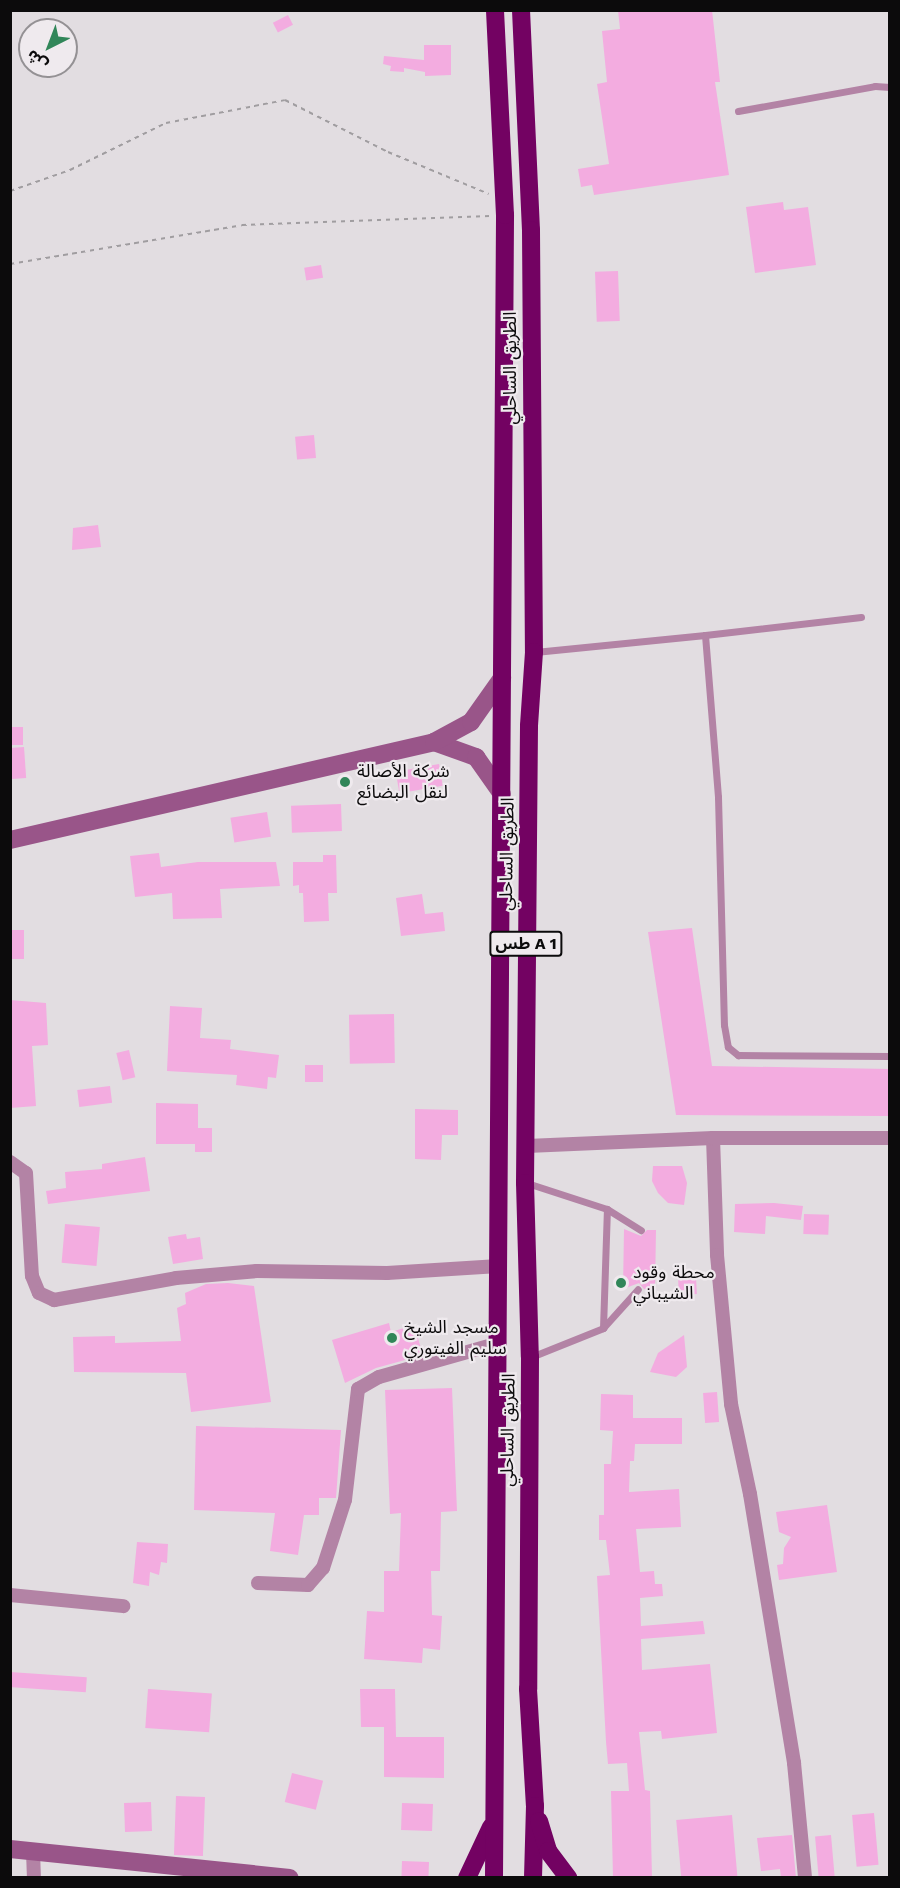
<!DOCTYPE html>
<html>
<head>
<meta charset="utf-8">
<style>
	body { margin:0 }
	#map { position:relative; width:900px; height:1888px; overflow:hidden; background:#e2dde1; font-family:"Work Sans","Noto Sans Arabic",sans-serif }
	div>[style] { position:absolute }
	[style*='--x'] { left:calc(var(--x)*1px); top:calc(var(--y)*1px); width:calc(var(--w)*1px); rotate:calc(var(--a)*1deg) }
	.building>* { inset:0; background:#f3ace0; transform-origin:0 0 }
	.path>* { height:2px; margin-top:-1px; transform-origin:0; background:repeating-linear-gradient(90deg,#a09da0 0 4.5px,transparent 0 9px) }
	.lane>* { height:7px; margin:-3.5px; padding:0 3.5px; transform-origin:3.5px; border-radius:3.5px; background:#b383a5 }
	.street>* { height:14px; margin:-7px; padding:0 7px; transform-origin:7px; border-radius:7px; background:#b383a5 }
	.secondary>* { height:18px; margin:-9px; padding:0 9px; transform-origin:9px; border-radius:9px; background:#995589 }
	.highway>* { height:18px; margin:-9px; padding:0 9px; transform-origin:9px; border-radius:9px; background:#730262 }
	.dots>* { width:16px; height:16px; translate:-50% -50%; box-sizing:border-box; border:3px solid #efeaee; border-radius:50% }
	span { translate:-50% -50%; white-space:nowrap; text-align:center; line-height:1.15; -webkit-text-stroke:4.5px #efeaee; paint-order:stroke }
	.shield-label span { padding:2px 4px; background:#efeaee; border:2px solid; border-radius:4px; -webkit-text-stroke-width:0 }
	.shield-label { font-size:16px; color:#0c0b0c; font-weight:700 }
	.street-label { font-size:18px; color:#0c0b0c }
	.poi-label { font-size:18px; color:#0c0b0c }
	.left { translate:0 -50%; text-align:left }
	.frame { position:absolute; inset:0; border:12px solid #0c0b0c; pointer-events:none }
	.north { position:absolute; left:18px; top:18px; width:60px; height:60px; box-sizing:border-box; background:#efeaee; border:2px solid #949194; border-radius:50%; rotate:222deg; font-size:16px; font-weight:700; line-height:24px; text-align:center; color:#0c0b0c }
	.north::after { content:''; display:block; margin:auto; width:21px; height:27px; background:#318659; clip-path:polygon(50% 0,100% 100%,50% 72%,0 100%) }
</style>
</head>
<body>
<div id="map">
	<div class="building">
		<div style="clip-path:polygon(618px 10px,712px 10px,720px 82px,715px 82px,729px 175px,594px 195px,592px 185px,581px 187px,578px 169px,609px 164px,597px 84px,607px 82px,602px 31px,620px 29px)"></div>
		<div style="left:288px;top:15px;width:11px;height:17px;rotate:63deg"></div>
		<div style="clip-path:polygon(424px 45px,451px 45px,451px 75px,425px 76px,425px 72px,404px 68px,404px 72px,390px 71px,391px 66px,383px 64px,384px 56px,424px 60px)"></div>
		<div style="clip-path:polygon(783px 202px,784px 210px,808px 207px,816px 265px,755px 273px,746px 207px)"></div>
		<div style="left:321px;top:265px;width:13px;height:17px;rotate:81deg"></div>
		<div style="left:618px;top:271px;width:50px;height:23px;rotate:88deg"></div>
		<div style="left:314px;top:435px;width:23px;height:19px;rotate:85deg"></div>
		<div style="clip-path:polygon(98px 525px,101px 547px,72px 550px,73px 528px)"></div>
		<div style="left:12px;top:727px;width:11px;height:18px"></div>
		<div style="left:24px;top:747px;width:31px;height:14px;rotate:86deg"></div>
		<div style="left:439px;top:764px;width:22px;height:44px;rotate:80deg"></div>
		<div style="left:341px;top:804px;width:27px;height:50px;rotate:88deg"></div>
		<div style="left:267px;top:812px;width:25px;height:37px;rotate:81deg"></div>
		<div style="clip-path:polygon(159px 853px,161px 867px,198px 862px,276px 862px,280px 886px,220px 889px,222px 918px,173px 919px,172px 893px,135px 897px,130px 856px)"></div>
		<div style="clip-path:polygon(323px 855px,336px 855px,337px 893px,328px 893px,329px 921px,304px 922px,303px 893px,299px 893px,299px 885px,293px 886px,293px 862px,323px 862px)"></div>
		<div style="clip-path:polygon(422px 894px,425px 914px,443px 912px,445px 931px,401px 936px,396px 898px)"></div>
		<div style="clip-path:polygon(692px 928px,712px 1066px,890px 1069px,890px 1116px,676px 1115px,648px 932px)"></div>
		<div style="left:10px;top:930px;width:14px;height:29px"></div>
		<div style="clip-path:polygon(10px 1000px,46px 1003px,48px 1045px,32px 1046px,36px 1106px,10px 1108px)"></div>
		<div style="clip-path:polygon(170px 1006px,202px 1008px,200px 1038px,231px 1040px,230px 1049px,279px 1055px,276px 1078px,268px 1077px,267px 1089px,236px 1085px,237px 1075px,167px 1071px)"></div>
		<div style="left:394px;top:1014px;width:49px;height:45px;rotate:89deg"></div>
		<div style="left:129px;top:1050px;width:28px;height:13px;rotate:77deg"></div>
		<div style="left:305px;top:1065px;width:18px;height:17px"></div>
		<div style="left:110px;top:1086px;width:17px;height:33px;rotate:83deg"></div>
		<div style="clip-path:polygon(156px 1103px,198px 1104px,198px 1128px,212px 1128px,212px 1152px,195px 1152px,195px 1144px,156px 1144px)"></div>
		<div style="clip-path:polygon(415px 1109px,458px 1110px,458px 1135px,442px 1135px,441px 1160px,415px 1159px)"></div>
		<div style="clip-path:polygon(145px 1157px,150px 1191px,48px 1204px,46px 1191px,66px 1188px,65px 1172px,102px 1169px,102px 1164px)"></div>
		<div style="clip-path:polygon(653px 1166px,682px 1166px,687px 1183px,684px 1205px,668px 1203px,658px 1193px,652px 1181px)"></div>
		<div style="clip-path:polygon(774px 1203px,803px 1206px,801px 1220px,766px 1216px,765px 1234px,734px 1232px,735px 1204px)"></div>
		<div style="left:804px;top:1214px;width:25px;height:20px;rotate:2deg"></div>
		<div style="left:65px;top:1224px;width:35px;height:39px;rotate:5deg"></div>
		<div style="clip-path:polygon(624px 1229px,641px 1236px,647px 1230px,656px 1230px,655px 1290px,644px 1289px,639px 1283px,623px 1289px)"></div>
		<div style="clip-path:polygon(186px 1234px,187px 1239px,200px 1237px,203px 1259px,173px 1264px,168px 1237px)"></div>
		<div style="left:696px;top:1277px;width:17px;height:18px;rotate:87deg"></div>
		<div style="clip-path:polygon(228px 1283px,254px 1286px,271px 1402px,191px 1412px,186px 1373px,74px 1372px,73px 1337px,115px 1336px,115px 1343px,181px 1341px,177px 1308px,186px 1304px,185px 1293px,206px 1284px)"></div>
		<div style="clip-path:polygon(389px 1323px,391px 1332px,414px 1325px,423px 1355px,376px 1368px,345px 1383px,332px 1340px)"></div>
		<div style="clip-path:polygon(684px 1335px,687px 1367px,676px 1377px,650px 1372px,658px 1353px)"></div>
		<div style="clip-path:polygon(452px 1388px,457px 1511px,441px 1512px,440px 1571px,431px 1571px,432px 1615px,442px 1616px,440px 1650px,423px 1648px,422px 1663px,364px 1659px,367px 1611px,384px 1612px,384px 1571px,399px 1571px,401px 1513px,390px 1514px,385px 1390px)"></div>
		<div style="left:717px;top:1392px;width:30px;height:14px;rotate:86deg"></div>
		<div style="clip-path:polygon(601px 1394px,633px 1395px,633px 1418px,682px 1418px,682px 1444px,635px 1444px,634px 1461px,630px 1461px,629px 1492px,679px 1489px,681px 1527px,636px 1529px,640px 1572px,654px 1571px,655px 1584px,662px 1584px,663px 1596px,640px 1598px,641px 1626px,703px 1621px,705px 1634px,641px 1639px,642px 1670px,710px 1664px,717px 1733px,662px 1739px,661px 1731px,639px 1732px,645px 1790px,650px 1791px,652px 1878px,613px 1878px,611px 1791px,629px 1791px,627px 1763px,608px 1764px,606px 1742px,597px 1576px,610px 1575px,606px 1540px,599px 1540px,599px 1515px,604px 1515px,604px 1464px,611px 1464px,613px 1431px,600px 1430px)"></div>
		<div style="clip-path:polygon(196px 1426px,341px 1430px,336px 1498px,319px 1498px,319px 1515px,304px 1515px,298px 1555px,270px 1551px,275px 1513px,194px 1510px)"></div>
		<div style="clip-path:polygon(827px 1505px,837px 1572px,779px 1580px,777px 1565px,783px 1564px,784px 1548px,791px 1537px,779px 1532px,776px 1512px)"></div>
		<div style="clip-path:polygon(137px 1542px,168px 1544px,167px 1563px,161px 1562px,159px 1575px,150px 1572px,149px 1586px,133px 1583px)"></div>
		<div style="left:10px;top:1672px;width:77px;height:15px;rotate:4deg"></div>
		<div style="left:148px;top:1689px;width:64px;height:39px;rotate:4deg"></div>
		<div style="clip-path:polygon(360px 1689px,395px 1689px,396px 1737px,444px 1737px,444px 1778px,384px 1777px,384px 1727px,361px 1727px)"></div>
		<div style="left:292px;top:1773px;width:32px;height:30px;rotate:14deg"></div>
		<div style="left:176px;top:1796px;width:29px;height:59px;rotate:2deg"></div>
		<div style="left:151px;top:1802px;width:29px;height:27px;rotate:88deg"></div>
		<div style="left:402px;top:1803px;width:31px;height:27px;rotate:2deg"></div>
		<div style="left:874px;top:1813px;width:52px;height:22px;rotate:85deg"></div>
		<div style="left:732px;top:1815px;width:63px;height:56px;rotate:85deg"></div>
		<div style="clip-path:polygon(792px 1835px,796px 1878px,781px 1878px,780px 1869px,761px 1871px,757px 1838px)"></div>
		<div style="left:831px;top:1835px;width:43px;height:16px;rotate:85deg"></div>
		<div style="left:402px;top:1861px;width:27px;height:17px;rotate:2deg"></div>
	</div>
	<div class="path">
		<div style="--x:10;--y:191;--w:64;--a:-19.3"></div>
		<div style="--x:70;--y:170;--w:107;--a:-26.1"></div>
		<div style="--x:166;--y:123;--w:121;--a:-10.9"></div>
		<div style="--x:285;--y:100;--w:115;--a:26.8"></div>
		<div style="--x:388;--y:152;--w:109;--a:22.6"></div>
		<div style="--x:10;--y:264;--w:235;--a:-9.5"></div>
		<div style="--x:242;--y:225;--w:248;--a:-2.1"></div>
	</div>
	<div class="lane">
		<div style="--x:738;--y:111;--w:139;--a:-10.3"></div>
		<div style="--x:875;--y:86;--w:15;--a:4"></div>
		<div style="--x:861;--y:617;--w:157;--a:173.4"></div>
		<div style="--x:705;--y:635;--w:163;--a:85.4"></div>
		<div style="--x:718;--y:797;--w:228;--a:88.5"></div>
		<div style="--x:724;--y:1025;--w:22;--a:80"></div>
		<div style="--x:728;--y:1047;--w:13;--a:39"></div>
		<div style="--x:738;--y:1055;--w:152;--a:0.4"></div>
		<div style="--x:535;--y:652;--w:171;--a:-5.7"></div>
		<div style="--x:527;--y:1183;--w:84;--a:18"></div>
		<div style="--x:607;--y:1209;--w:40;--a:32"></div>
		<div style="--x:603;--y:1328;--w:119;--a:-88.1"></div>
		<div style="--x:531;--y:1357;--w:78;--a:-21.9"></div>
		<div style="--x:603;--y:1328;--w:52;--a:-48.1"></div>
	</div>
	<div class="street">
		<div style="--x:713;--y:1138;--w:117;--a:88"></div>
		<div style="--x:717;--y:1255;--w:150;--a:84.6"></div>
		<div style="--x:731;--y:1404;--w:92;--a:78.1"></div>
		<div style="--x:750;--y:1494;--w:273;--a:80.7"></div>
		<div style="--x:794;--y:1763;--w:116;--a:84.5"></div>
		<div style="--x:527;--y:1146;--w:186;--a:-2.5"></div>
		<div style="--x:713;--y:1138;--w:177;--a:0"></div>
		<div style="--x:10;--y:1162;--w:19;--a:35"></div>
		<div style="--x:26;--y:1173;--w:103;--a:86.7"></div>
		<div style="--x:32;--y:1276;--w:18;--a:68"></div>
		<div style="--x:39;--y:1293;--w:17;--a:25"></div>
		<div style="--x:54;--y:1300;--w:124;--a:-10.2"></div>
		<div style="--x:176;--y:1278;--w:81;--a:-4.9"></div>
		<div style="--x:257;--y:1271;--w:130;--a:0.9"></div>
		<div style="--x:387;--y:1273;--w:112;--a:-3.6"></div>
		<div style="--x:258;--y:1583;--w:50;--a:2.3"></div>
		<div style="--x:308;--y:1585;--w:23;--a:-49"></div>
		<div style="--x:323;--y:1568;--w:71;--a:-72.1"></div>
		<div style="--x:345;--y:1500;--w:112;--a:-83.3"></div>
		<div style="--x:358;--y:1389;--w:24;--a:-30"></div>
		<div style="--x:379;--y:1377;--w:125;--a:-15.8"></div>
		<div style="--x:10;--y:1595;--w:114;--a:5.6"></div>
		<div style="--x:33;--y:1851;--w:27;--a:88"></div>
	</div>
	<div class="secondary">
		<div style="--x:434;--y:742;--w:45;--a:19.7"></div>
		<div style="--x:476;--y:757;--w:45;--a:54.9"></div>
		<div style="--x:10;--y:840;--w:435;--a:-13"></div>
		<div style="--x:434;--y:742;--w:42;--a:-28.4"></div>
		<div style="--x:471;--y:722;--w:54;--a:-54.8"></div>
		<div style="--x:10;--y:1849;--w:281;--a:5.9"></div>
	</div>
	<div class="highway">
		<div style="--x:521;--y:10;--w:220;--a:87.4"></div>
		<div style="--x:531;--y:230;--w:422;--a:89.6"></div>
		<div style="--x:534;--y:652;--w:74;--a:93.9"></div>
		<div style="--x:529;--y:726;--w:457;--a:90.5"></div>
		<div style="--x:525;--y:1183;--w:174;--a:88.4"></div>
		<div style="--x:530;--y:1357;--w:332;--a:90.3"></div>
		<div style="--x:528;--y:1689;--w:117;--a:86.6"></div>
		<div style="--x:535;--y:1806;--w:72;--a:91.6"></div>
		<div style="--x:539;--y:1821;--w:31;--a:73"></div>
		<div style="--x:548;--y:1851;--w:34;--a:53"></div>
		<div style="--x:467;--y:1878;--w:56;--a:-64.8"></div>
		<div style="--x:494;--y:1878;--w:1663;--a:-89.62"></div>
		<div style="--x:505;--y:215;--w:205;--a:-92.8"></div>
	</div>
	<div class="dots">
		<div style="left:345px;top:782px;background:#318659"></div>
		<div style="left:621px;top:1283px;background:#318659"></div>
		<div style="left:392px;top:1338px;background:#318659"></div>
	</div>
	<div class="shield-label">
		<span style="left:526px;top:944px">طس A 1</span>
	</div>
	<div class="street-label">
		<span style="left:510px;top:368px;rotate:-90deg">الطريق الساحلي</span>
		<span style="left:507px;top:854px;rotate:-89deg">الطريق الساحلي</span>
		<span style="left:508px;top:1430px;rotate:-89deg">الطريق الساحلي</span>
	</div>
	<div class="poi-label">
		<span class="left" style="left:357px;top:782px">شركة الأصالة<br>لنقل البضائع</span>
		<span class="left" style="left:633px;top:1283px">محطة وقود<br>الشيباني</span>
		<span class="left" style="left:404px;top:1338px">مسجد الشيخ<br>سليم الفيتوري</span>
	</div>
	<div class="frame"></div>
	<div class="north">ش</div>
</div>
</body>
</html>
